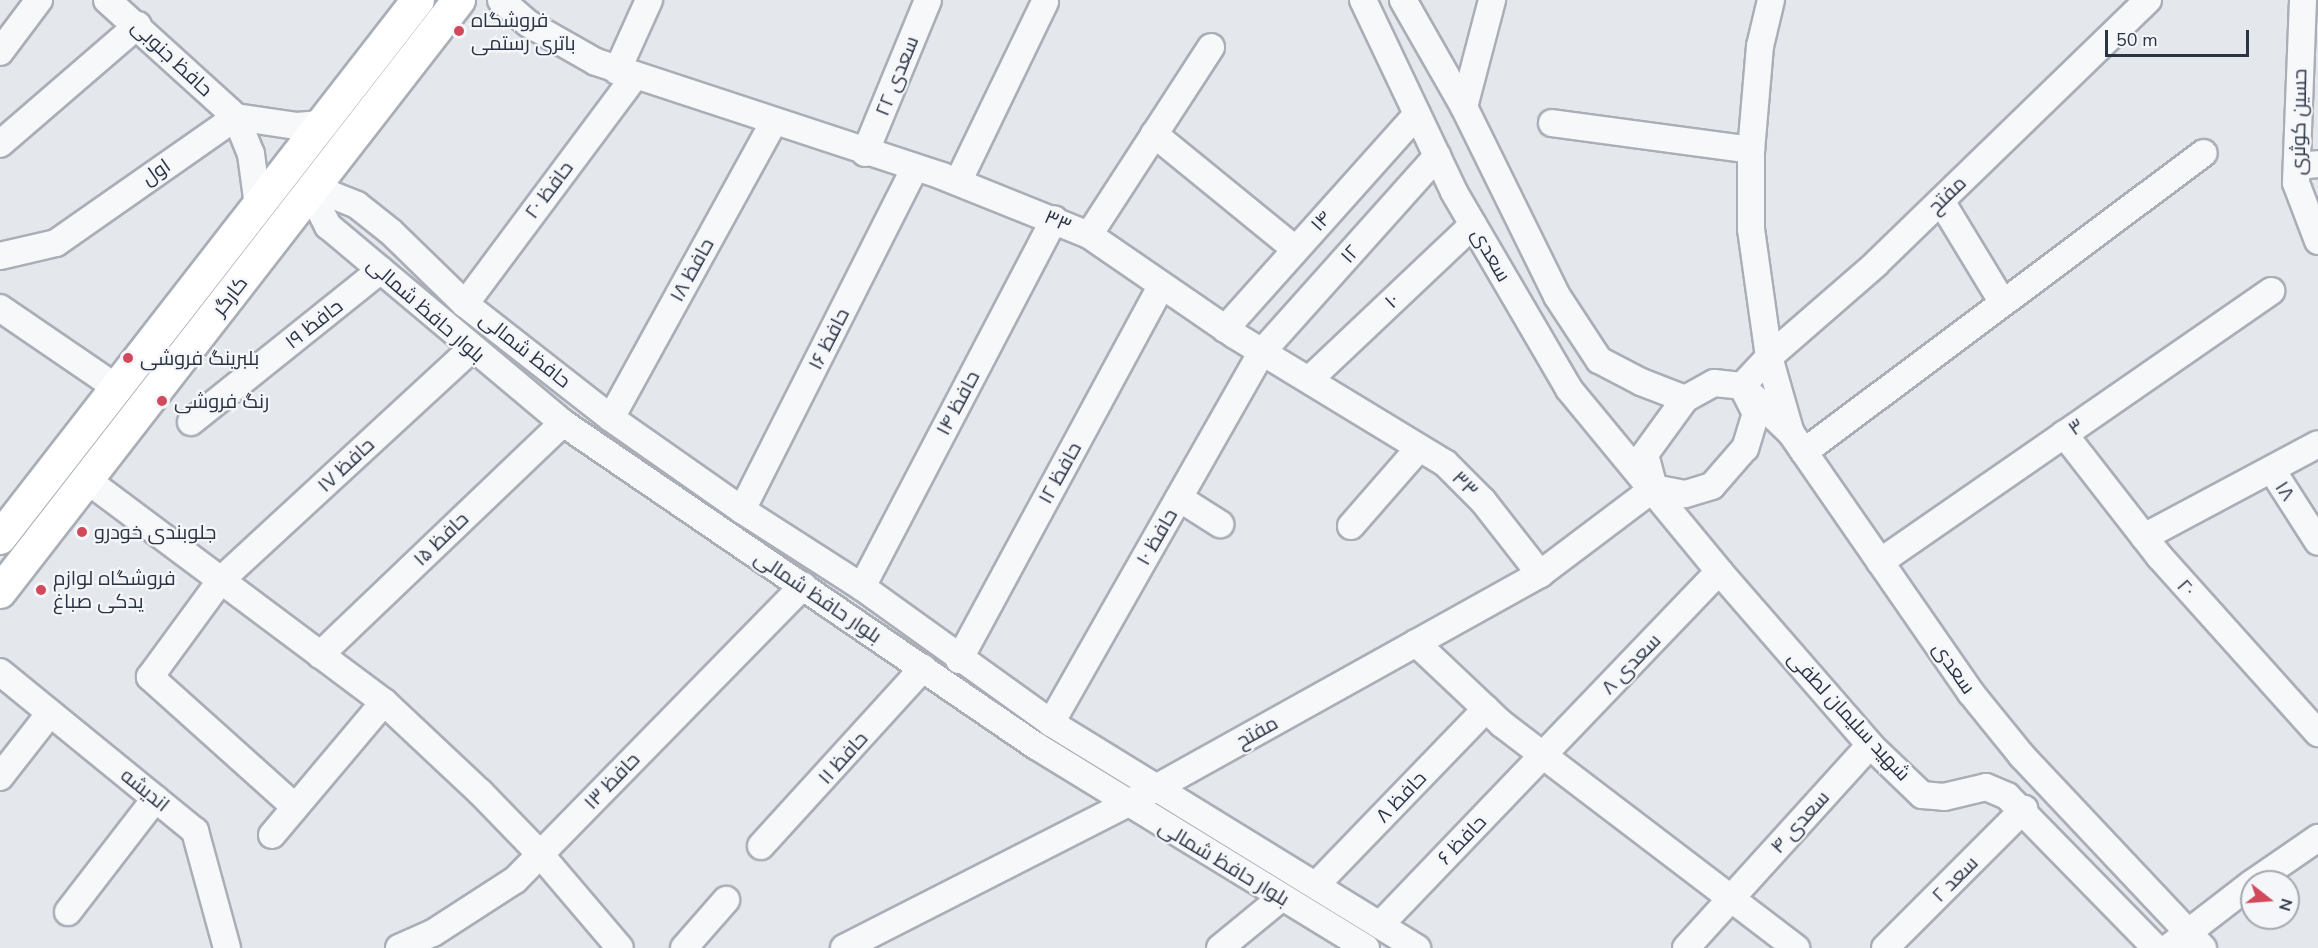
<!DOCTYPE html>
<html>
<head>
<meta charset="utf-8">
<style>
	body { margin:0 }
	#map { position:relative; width:2318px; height:948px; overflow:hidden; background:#e4e7ec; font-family:"Nunito Sans",Cairo,sans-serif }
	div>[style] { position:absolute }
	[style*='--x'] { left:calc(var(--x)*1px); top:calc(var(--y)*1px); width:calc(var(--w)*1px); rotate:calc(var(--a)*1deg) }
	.roads { filter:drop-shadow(2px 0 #a9aeb7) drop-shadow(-2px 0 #a9aeb7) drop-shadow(0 2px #a9aeb7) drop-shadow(0 -2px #a9aeb7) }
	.minor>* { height:26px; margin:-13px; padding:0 13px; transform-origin:13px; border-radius:13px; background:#f7f8fa }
	.major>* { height:32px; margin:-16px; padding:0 16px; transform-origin:16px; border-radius:16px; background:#fff }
	.dots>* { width:16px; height:16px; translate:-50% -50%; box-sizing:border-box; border:3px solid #f4f6f9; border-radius:50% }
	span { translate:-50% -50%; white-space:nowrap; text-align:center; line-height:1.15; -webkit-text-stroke:4.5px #f4f6f9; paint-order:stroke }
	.poi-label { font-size:20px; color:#2b3445 }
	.left { translate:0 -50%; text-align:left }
	.street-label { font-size:20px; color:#2b3445 }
	.north { position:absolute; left:2240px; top:870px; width:60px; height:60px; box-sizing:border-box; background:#f4f6f9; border:2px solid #a4a8b1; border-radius:50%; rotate:107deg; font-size:16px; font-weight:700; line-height:24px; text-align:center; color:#2b3445 }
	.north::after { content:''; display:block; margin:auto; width:21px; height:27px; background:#d1495b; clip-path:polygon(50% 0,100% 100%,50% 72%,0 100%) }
	.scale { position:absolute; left:2105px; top:30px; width:144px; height:27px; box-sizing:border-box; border:3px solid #2b3445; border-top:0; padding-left:8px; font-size:18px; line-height:21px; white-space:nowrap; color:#2b3445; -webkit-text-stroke:4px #f4f6f9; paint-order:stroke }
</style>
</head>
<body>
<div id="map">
	<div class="roads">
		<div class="minor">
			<div style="--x:107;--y:0;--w:174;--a:42.2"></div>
			<div style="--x:236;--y:117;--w:40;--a:68"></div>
			<div style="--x:251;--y:154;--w:52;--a:82.3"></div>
			<div style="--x:501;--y:0;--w:37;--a:41"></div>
			<div style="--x:529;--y:24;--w:77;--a:29.6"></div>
			<div style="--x:596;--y:62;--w:364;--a:18.2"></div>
			<div style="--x:942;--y:176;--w:158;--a:21.9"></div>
			<div style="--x:1089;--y:235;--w:178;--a:34.5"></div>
			<div style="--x:1236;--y:336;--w:245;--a:31.3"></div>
			<div style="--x:1445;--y:463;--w:54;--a:45"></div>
			<div style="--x:1483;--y:501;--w:93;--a:52"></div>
			<div style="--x:1363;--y:0;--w:212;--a:64.6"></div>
			<div style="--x:1454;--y:192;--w:228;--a:59.7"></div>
			<div style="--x:1569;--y:389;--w:236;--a:50.5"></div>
			<div style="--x:1719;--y:571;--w:230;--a:49"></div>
			<div style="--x:1870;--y:745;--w:72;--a:43.9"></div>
			<div style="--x:1922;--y:795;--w:22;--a:5"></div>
			<div style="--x:1944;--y:797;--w:43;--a:-13.4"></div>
			<div style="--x:1986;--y:787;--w:23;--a:23"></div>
			<div style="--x:2007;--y:796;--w:213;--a:45.6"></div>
			<div style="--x:1403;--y:0;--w:123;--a:60.3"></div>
			<div style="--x:1464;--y:107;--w:211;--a:63.8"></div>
			<div style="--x:1557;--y:296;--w:77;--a:56.7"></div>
			<div style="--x:1599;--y:360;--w:47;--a:27.6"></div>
			<div style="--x:1641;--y:382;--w:47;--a:21.1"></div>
			<div style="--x:1771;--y:0;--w:47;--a:103.4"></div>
			<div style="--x:1760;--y:46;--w:104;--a:94.9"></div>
			<div style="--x:1751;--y:150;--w:79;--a:90"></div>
			<div style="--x:1751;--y:229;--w:129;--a:82"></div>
			<div style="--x:1769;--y:357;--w:76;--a:74"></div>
			<div style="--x:2148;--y:0;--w:379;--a:135.9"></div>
			<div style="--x:1876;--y:264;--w:142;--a:139"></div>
			<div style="--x:1769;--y:357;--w:40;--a:133"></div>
			<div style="--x:1742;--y:386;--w:68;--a:43.8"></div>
			<div style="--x:1791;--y:433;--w:316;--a:55.3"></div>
			<div style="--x:1971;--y:693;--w:81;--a:51"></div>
			<div style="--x:2022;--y:756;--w:264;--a:46.7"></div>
			<div style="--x:2303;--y:0;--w:183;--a:92.2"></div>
			<div style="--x:2296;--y:183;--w:62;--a:69.2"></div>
			<div style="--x:0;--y:52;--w:65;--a:-53.1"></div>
			<div style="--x:617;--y:71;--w:78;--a:-65.7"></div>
			<div style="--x:1464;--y:107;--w:111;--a:-75.3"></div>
			<div style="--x:236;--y:117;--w:62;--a:8.4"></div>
			<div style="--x:297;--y:126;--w:24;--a:-5"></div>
			<div style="--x:1552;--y:123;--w:201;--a:7.7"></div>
			<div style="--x:1154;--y:134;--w:182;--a:39.2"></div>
			<div style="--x:0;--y:144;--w:182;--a:-40.8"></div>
			<div style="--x:865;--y:153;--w:165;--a:-67.6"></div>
			<div style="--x:2297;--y:166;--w:21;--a:-5"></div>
			<div style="--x:958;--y:182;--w:200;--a:-64.2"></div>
			<div style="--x:1941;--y:201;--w:119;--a:58.7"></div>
			<div style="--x:1089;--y:235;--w:224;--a:-57"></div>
			<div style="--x:0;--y:256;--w:57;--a:-13.1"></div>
			<div style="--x:56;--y:243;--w:220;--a:-35"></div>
			<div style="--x:465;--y:304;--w:283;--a:-53.3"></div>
			<div style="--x:0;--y:308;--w:142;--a:34.4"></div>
			<div style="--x:1225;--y:329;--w:288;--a:-48.2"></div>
			<div style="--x:1311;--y:378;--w:223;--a:-43.4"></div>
			<div style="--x:1714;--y:383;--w:28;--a:6"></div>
			<div style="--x:1742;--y:386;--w:30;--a:63"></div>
			<div style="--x:1756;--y:413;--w:37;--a:107"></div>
			<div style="--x:1745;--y:448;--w:50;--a:131"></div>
			<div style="--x:1712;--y:486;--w:28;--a:163"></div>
			<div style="--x:1685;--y:494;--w:32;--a:-169"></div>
			<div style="--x:1654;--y:488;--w:35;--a:-105"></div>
			<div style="--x:1645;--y:454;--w:68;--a:-54"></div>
			<div style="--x:1685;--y:399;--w:33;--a:-29"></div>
			<div style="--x:611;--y:418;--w:337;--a:-61.2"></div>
			<div style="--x:191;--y:422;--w:243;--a:-38.7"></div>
			<div style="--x:2064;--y:434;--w:155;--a:52.1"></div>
			<div style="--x:2159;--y:556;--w:238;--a:48.1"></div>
			<div style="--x:1804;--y:452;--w:499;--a:-36.8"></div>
			<div style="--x:2272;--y:470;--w:85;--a:57.4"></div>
			<div style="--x:87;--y:480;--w:371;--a:36.8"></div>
			<div style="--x:384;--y:702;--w:132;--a:43.2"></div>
			<div style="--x:480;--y:792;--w:86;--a:45.9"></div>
			<div style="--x:540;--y:854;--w:123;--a:49.6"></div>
			<div style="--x:1179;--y:498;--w:49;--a:32.4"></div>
			<div style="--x:742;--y:510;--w:383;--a:-63.2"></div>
			<div style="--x:1351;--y:526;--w:103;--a:-48.9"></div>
			<div style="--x:2144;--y:537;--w:197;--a:-28.1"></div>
			<div style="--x:1880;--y:562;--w:476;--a:-34.7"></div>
			<div style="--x:862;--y:587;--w:415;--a:-62.4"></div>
			<div style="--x:1416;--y:643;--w:118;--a:43.3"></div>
			<div style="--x:1502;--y:724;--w:370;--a:37.3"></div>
			<div style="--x:320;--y:655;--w:336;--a:-43.7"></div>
			<div style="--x:959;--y:660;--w:424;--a:-61.6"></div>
			<div style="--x:0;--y:672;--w:252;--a:39.2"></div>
			<div style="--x:195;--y:831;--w:121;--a:74.7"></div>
			<div style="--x:1051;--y:723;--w:427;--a:-60.4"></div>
			<div style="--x:1262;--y:352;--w:263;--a:-48.2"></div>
			<div style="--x:0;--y:777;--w:81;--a:-52"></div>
			<div style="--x:295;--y:807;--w:195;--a:-138.1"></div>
			<div style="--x:150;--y:677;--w:120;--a:-53.8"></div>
			<div style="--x:221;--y:580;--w:340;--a:-42.7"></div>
			<div style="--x:272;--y:835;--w:174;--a:-49.9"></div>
			<div style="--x:761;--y:846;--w:241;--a:-47.7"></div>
			<div style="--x:2254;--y:882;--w:78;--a:-34.5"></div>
			<div style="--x:1316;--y:885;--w:245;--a:-46"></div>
			<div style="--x:68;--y:912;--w:143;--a:-52.4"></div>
			<div style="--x:1380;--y:925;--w:490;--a:-46.2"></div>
			<div style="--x:399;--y:948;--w:37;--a:-24"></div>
			<div style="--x:433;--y:933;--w:98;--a:-32.9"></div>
			<div style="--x:515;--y:880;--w:412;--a:-45.6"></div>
			<div style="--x:684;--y:948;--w:64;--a:-48.8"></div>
			<div style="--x:844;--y:948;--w:318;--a:-27"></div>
			<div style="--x:1127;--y:804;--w:473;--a:-29.1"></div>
			<div style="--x:1540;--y:574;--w:143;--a:-37"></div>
			<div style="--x:1220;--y:948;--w:80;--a:-39.4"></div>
			<div style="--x:1366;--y:948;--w:387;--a:-148.5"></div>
			<div style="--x:1036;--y:746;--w:573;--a:-145.67"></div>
			<div style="--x:563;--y:423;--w:307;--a:-140"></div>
			<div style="--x:328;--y:226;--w:37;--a:-117"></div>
			<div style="--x:311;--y:193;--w:19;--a:3"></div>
			<div style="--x:330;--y:194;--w:29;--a:22"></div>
			<div style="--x:357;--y:205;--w:43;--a:38.5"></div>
			<div style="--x:391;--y:232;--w:103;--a:44.2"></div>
			<div style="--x:465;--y:304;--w:185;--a:38"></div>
			<div style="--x:611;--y:418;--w:160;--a:35.1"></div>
			<div style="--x:742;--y:510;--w:143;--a:32.7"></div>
			<div style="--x:862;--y:587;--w:233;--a:35.7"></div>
			<div style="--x:1051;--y:723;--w:430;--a:31.6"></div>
			<div style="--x:1686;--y:948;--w:274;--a:-47.8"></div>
			<div style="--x:1885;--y:948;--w:197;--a:-45"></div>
			<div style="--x:2168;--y:948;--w:106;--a:-37.7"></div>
		</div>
		<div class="major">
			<div style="--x:0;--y:538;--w:681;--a:-52.15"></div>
			<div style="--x:0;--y:592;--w:749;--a:-52.21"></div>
		</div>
	</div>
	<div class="dots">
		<div style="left:459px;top:31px;background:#d1495b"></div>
		<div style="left:128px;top:358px;background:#d1495b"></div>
		<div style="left:162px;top:401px;background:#d1495b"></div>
		<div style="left:82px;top:532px;background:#d1495b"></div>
		<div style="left:41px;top:590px;background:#d1495b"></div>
	</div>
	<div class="poi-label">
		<span class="left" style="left:471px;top:32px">فروشگاه<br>باتری رستمی</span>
		<span class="left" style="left:140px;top:358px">بلبرینگ فروشی</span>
		<span class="left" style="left:174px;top:401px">رنگ فروشی</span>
		<span class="left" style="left:94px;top:532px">جلوبندی خودرو</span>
		<span class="left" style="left:53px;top:590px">فروشگاه لوازم<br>یدکی صباغ</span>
	</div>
	<div class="street-label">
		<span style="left:172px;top:58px;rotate:43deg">حافظ جنوبی</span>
		<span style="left:897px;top:76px;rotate:-68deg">سعدی ۲۲</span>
		<span style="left:2299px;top:122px;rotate:-89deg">حسین کوثری</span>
		<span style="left:156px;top:172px;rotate:-35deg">اول</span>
		<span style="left:549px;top:190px;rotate:-53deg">حافظ ۲۰</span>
		<span style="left:1947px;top:195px;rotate:-44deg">مفتح</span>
		<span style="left:1058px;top:221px;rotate:24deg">۳۳</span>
		<span style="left:1321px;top:221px;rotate:-48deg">۱۴</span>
		<span style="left:1350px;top:254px;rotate:-48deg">۱۲</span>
		<span style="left:1491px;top:255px;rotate:60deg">سعدی</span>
		<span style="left:692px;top:270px;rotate:-61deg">حافظ ۱۸</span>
		<span style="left:230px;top:296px;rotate:-52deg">کارگر</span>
		<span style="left:1392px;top:301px;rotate:-43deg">۱۰</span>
		<span style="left:426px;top:310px;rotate:41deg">بلوار حافظ شمالی</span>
		<span style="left:314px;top:324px;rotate:-38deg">حافظ ۱۹</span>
		<span style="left:829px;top:339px;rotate:-63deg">حافظ ۱۶</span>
		<span style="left:525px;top:350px;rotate:38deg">حافظ شمالی</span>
		<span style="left:958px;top:403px;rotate:-62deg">حافظ ۱۴</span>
		<span style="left:2076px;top:427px;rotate:-35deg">۳</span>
		<span style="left:346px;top:465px;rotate:-43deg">حافظ ۱۷</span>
		<span style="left:1060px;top:473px;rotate:-61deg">حافظ ۱۲</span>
		<span style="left:1465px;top:484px;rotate:46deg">۳۳</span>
		<span style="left:2285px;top:491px;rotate:57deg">۱۸</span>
		<span style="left:1157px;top:537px;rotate:-60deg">حافظ ۱۰</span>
		<span style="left:441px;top:539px;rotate:-44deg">حافظ ۱۵</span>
		<span style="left:2186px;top:588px;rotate:49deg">۲۰</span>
		<span style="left:818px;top:597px;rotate:34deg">بلوار حافظ شمالی</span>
		<span style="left:1631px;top:664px;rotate:-46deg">سعدی ۸</span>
		<span style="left:1954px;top:668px;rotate:55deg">سعدی</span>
		<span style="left:1849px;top:716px;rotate:47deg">شهید سلیمان لطفی</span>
		<span style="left:1257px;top:732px;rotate:-29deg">مفتح</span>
		<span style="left:843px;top:758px;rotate:-48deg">حافظ ۱۱</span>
		<span style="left:612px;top:781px;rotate:-46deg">حافظ ۱۳</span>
		<span style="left:145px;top:790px;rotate:39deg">اندیشه</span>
		<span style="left:1401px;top:797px;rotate:-46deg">حافظ ۸</span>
		<span style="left:1800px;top:822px;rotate:-48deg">سعدی ۴</span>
		<span style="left:1462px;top:840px;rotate:-46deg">حافظ ۶</span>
		<span style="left:1224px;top:863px;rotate:31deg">بلوار حافظ شمالی</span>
		<span style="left:1955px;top:879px;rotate:-45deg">سعد ۲</span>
	</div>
	<div class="north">N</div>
	<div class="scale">50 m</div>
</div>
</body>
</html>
